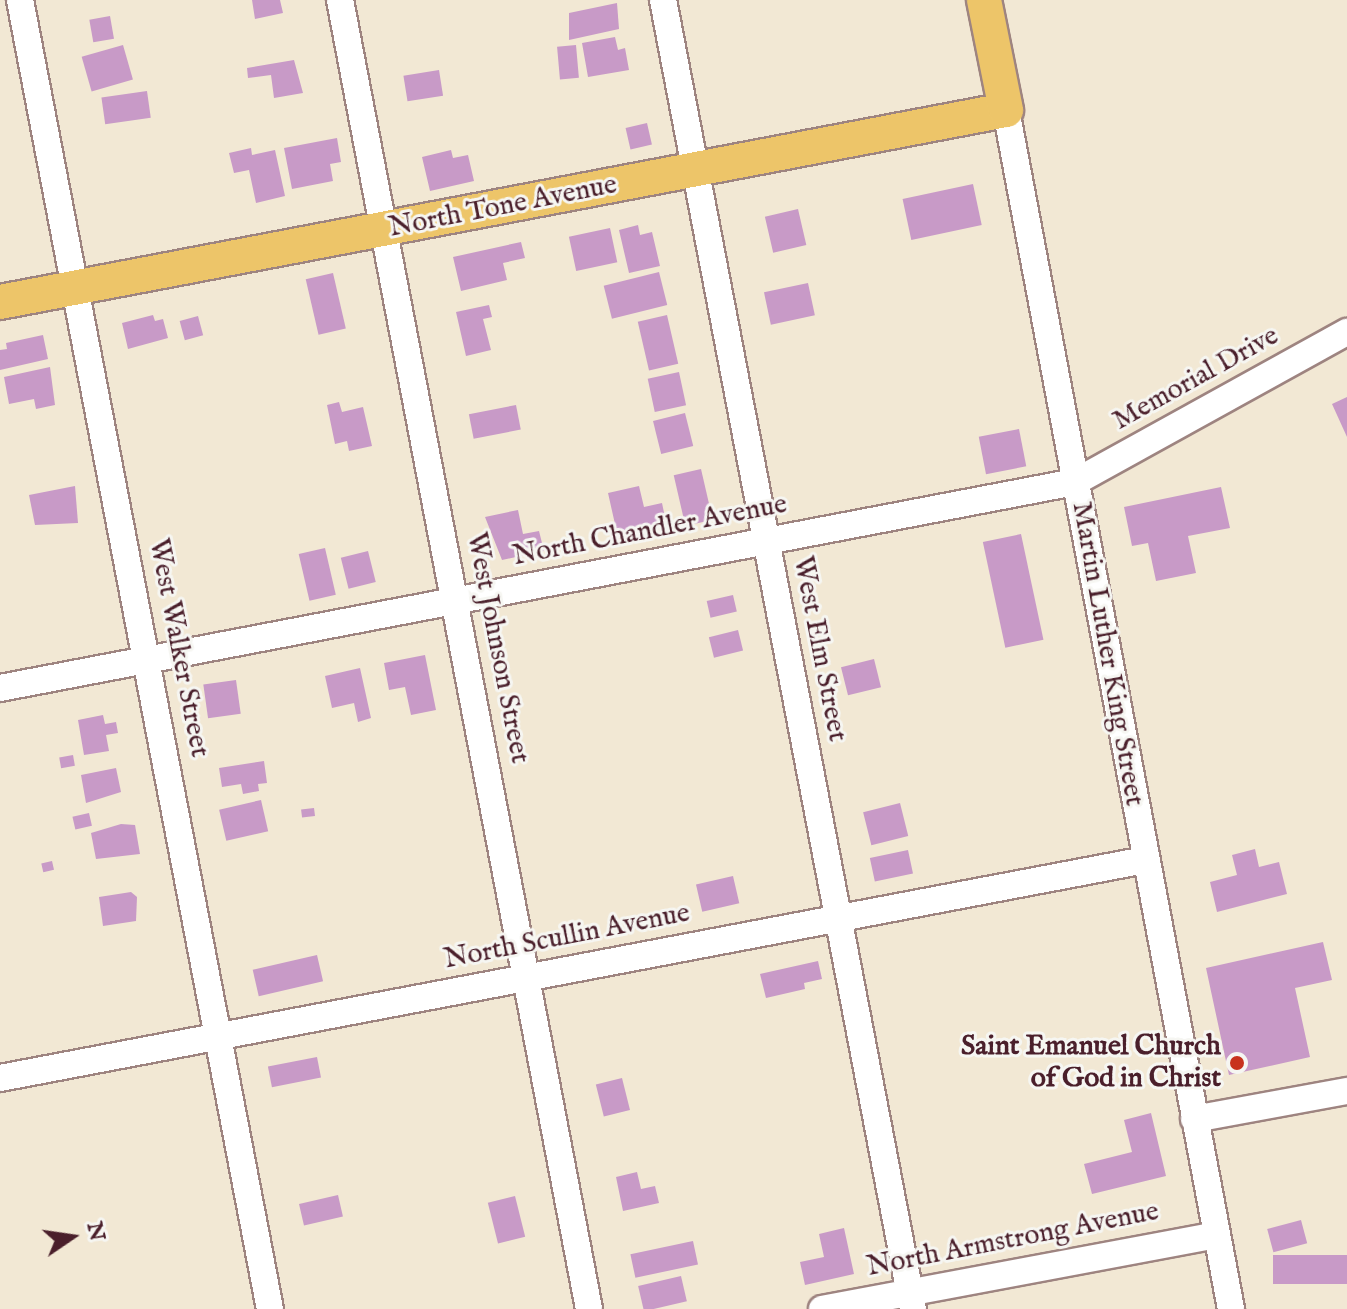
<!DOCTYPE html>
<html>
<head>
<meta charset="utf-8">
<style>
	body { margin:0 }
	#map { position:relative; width:1347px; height:1309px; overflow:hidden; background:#f2e8d4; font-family:"IM FELL English",serif }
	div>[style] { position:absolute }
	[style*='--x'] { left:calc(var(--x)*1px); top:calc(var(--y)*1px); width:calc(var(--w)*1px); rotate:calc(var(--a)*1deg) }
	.building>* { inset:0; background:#c89ac7; transform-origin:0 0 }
	.roads { filter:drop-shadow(2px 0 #9e8480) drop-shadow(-2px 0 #9e8480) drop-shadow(0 2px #9e8480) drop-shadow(0 -2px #9e8480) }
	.minor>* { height:26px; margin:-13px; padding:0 13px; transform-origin:13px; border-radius:13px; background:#fff }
	.major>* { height:34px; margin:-17px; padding:0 17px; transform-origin:17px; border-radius:17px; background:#edc569 }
	.dots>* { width:22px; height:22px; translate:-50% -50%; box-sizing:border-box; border:4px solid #f6f6f2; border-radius:50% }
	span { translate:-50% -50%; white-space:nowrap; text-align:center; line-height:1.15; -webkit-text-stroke:6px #f6f6f2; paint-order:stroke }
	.street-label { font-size:28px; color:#4a1f2b }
	.poi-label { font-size:28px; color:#4a1f2b; font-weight:700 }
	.right { translate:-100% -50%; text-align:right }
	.north { position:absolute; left:32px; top:1197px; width:80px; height:80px; -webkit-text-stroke:6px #f6f6f2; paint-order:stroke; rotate:77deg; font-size:22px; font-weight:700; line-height:32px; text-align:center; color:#4a1f2b }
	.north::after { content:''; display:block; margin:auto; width:28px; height:36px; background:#4a1f2b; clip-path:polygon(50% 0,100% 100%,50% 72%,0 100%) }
</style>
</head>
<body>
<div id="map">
	<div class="building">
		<div style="clip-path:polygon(252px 0,280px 0,283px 13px,255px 19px)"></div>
		<div style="clip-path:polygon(617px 3px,619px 29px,569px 40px,569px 13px)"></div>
		<div style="left:110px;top:16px;width:23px;height:21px;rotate:80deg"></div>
		<div style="clip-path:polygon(615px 37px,618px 50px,625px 48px,629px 70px,588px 77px,582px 43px)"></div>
		<div style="left:123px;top:45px;width:36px;height:43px;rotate:74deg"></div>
		<div style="left:576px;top:45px;width:33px;height:19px;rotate:85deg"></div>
		<div style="clip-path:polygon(294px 60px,303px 93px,274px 98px,271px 75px,248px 78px,247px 68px)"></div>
		<div style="left:439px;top:70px;width:26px;height:36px;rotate:81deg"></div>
		<div style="left:147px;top:91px;width:27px;height:46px;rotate:82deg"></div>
		<div style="left:647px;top:123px;width:22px;height:22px;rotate:77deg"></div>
		<div style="clip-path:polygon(337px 138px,341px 162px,330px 164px,333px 181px,292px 189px,284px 148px)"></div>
		<div style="clip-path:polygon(251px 148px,252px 155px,275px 150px,285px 196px,256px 203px,249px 170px,234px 173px,229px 153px)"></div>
		<div style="clip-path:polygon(451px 150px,453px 158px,468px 155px,474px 181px,430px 191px,422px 157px)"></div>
		<div style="left:973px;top:184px;width:42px;height:72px;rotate:78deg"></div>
		<div style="left:798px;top:209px;width:37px;height:34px;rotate:77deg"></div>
		<div style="clip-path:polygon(638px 225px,640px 235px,652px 232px,660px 266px,629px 273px,619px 230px)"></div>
		<div style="left:610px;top:228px;width:35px;height:42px;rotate:78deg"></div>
		<div style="clip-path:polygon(521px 242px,525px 258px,503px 263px,507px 280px,461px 291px,453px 257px)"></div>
		<div style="left:659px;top:272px;width:34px;height:57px;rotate:76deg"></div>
		<div style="left:333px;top:273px;width:57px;height:28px;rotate:77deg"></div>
		<div style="left:808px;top:283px;width:33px;height:45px;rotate:78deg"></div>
		<div style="clip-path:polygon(489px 305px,492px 317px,483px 319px,491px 350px,466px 356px,456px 312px)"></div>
		<div style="clip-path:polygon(153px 315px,155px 321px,163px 319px,168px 338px,128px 349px,122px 323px)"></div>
		<div style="left:667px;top:315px;width:50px;height:30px;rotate:77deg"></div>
		<div style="left:198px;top:316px;width:20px;height:19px;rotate:75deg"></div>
		<div style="clip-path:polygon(43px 335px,48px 359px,0 370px,0 350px,7px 349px,6px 343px)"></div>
		<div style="clip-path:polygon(50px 367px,55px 405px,36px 409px,34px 399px,9px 404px,4px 377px)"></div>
		<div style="left:679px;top:372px;width:34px;height:32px;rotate:78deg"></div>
		<div style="clip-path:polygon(1347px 397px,1347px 437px,1332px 404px)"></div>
		<div style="clip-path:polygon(339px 402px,342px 412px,363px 407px,372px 446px,349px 451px,347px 441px,335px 444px,327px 405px)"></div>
		<div style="left:516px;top:405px;width:25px;height:48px;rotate:79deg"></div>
		<div style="left:685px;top:413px;width:34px;height:33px;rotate:76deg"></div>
		<div style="left:1019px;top:429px;width:38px;height:41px;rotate:79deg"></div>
		<div style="left:701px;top:469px;width:52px;height:28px;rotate:77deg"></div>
		<div style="clip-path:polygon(75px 486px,78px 523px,35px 525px,29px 495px)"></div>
		<div style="clip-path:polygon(639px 486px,644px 507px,662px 503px,666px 522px,617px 533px,608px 493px)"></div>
		<div style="clip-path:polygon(1221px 487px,1230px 528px,1188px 536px,1196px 573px,1156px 581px,1148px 543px,1132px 546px,1124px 507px)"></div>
		<div style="clip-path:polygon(518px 510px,523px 534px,539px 531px,544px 551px,502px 560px,485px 517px)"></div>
		<div style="left:1021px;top:534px;width:108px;height:39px;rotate:78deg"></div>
		<div style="left:325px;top:548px;width:48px;height:27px;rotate:77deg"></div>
		<div style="left:368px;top:551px;width:32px;height:28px;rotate:76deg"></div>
		<div style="left:733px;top:595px;width:17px;height:27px;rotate:77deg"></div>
		<div style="left:738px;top:630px;width:21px;height:30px;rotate:76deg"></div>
		<div style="clip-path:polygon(425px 655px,436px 710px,411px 715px,405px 687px,389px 690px,384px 663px)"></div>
		<div style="left:874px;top:659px;width:29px;height:34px;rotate:76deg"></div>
		<div style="clip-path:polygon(360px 668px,371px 718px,358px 722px,354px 703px,332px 708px,325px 676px)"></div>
		<div style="left:236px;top:680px;width:34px;height:33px;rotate:82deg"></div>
		<div style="clip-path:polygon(103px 715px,105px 724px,116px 722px,118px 733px,106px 735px,109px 751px,84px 755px,78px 720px)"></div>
		<div style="left:73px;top:755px;width:11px;height:14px;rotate:80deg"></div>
		<div style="clip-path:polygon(264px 761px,267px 783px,258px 784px,259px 791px,243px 794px,241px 784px,222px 787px,219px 768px)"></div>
		<div style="clip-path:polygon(116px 768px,121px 792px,86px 803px,81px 775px)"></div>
		<div style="left:261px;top:800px;width:32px;height:43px;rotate:77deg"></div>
		<div style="left:900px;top:803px;width:34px;height:38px;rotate:76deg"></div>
		<div style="left:314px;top:808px;width:8px;height:13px;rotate:83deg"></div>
		<div style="left:89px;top:813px;width:13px;height:17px;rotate:77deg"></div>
		<div style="clip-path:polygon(121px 824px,135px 825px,140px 854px,96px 859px,91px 833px)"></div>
		<div style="clip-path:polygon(1255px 849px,1259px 867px,1279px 862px,1287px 894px,1217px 912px,1210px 882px,1237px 875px,1232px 855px)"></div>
		<div style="left:908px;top:850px;width:24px;height:39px;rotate:78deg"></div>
		<div style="left:52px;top:861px;width:9px;height:11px;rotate:77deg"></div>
		<div style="left:733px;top:876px;width:28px;height:38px;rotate:77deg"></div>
		<div style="clip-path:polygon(131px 892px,137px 897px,136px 921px,103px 926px,99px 897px)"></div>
		<div style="clip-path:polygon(1323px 942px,1332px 980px,1295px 988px,1310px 1057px,1229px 1075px,1206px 968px)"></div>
		<div style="left:317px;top:955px;width:27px;height:66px;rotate:77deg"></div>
		<div style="clip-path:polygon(818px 961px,822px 979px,804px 983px,805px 989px,766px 998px,760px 974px)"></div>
		<div style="left:317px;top:1057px;width:21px;height:50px;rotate:79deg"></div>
		<div style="left:622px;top:1078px;width:33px;height:27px;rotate:76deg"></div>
		<div style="clip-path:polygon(1151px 1113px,1166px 1176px,1092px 1194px,1084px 1164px,1132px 1152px,1124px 1120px)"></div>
		<div style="clip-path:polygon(637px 1172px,641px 1189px,655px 1186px,659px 1203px,623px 1211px,616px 1177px)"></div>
		<div style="left:338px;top:1195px;width:22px;height:40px;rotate:77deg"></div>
		<div style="left:515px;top:1196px;width:42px;height:28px;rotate:76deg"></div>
		<div style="left:1301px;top:1220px;width:24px;height:35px;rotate:75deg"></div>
		<div style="clip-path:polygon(844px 1228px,854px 1274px,805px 1285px,800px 1262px,824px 1257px,819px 1234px)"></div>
		<div style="left:693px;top:1241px;width:24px;height:64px;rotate:78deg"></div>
		<div style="left:1347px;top:1255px;width:29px;height:74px;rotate:90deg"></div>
		<div style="left:681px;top:1276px;width:26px;height:44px;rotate:77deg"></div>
	</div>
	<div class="roads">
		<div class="minor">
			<div style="--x:20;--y:0;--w:1333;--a:79.19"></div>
			<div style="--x:340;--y:0;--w:1332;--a:79.23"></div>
			<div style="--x:663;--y:0;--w:1333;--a:79.19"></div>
			<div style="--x:1006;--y:110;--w:1220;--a:79.37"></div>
			<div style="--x:0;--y:688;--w:1095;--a:-10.85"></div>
			<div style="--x:1075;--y:482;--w:311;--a:-28.9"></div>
			<div style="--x:0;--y:1078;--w:1166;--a:-10.78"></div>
			<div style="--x:1194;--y:1119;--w:156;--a:-10.4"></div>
			<div style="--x:822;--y:1309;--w:401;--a:-10.6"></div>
		</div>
		<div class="major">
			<div style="--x:0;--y:302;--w:1024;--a:-10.81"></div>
			<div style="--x:1006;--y:110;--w:112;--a:-101.3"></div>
		</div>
	</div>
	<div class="dots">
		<div style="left:1237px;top:1063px;background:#c8321e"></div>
	</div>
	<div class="street-label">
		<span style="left:503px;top:207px;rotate:-11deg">North Tone Avenue</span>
		<span style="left:1196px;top:379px;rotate:-29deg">Memorial Drive</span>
		<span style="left:650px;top:531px;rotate:-11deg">North Chandler Avenue</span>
		<span style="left:178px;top:648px;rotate:79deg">West Walker Street</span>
		<span style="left:497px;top:648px;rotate:79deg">West Johnson Street</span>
		<span style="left:819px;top:649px;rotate:79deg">West Elm Street</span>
		<span style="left:1107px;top:654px;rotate:80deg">Martin Luther King Street</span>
		<span style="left:567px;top:937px;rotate:-11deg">North Scullin Avenue</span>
		<span style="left:1013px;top:1240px;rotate:-11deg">North Armstrong Avenue</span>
	</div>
	<div class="poi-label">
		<span class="right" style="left:1221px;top:1063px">Saint Emanuel Church<br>of God in Christ</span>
	</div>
	<div class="north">N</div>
</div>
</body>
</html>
